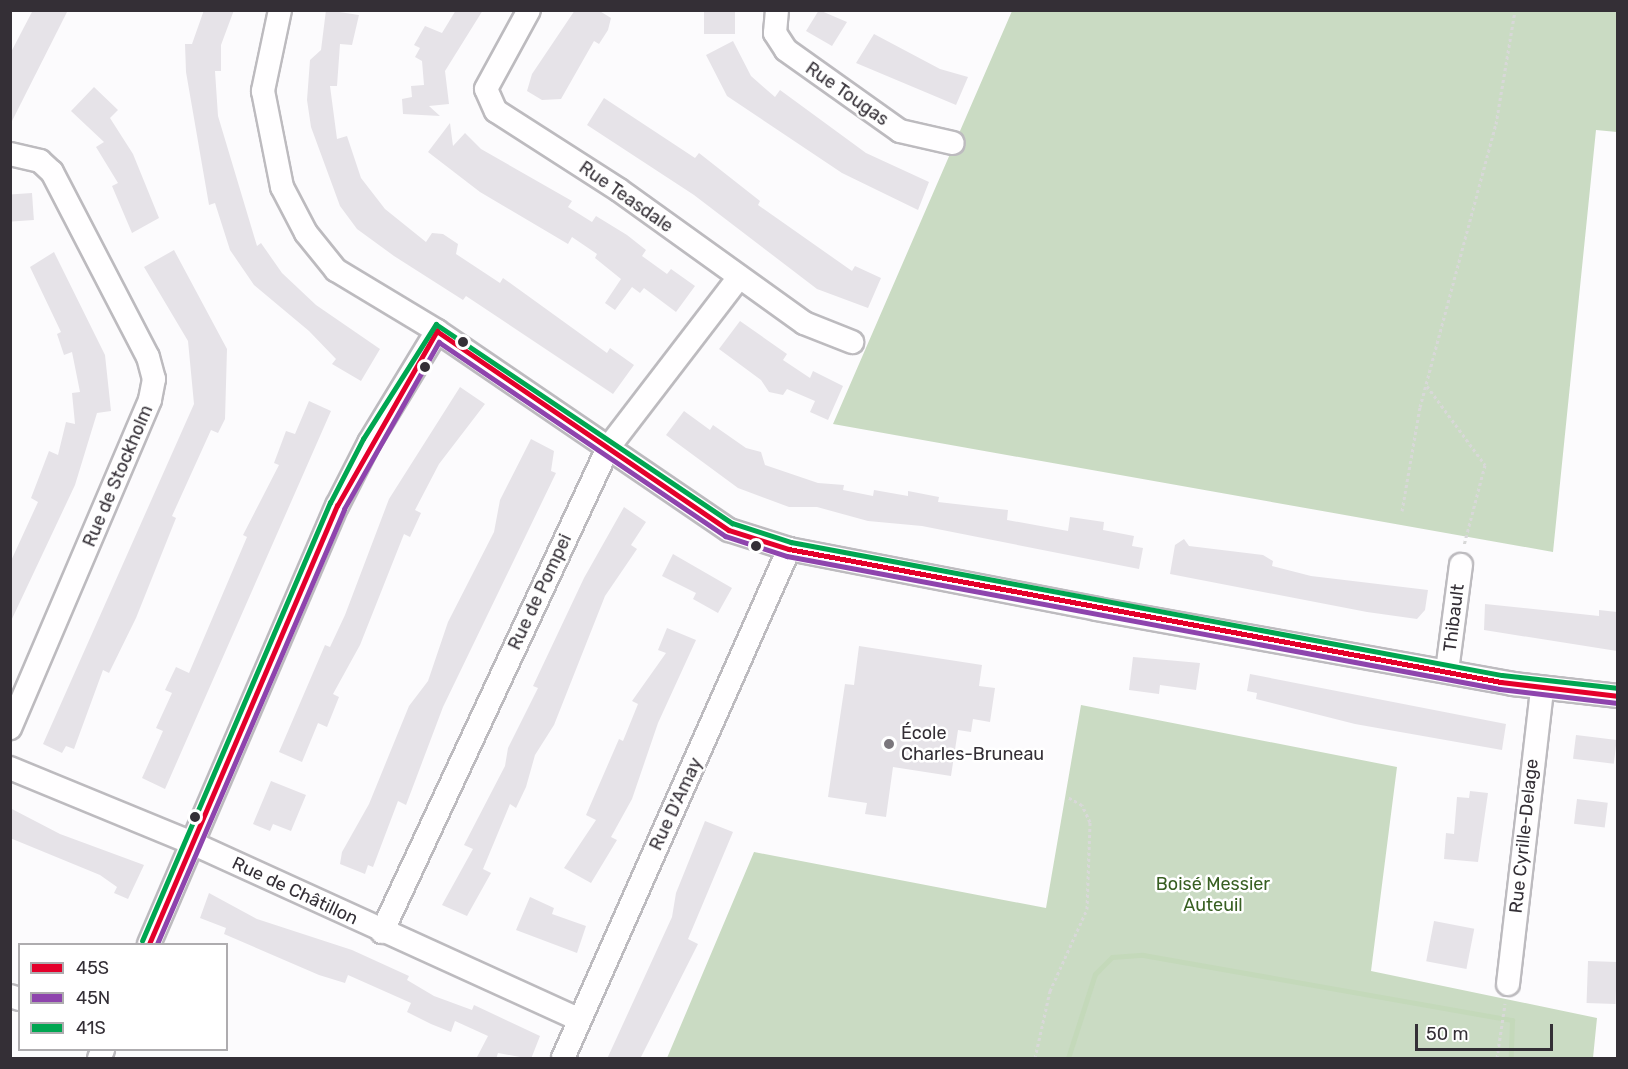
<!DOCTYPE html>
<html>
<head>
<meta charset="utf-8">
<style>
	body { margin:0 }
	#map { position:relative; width:1628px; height:1069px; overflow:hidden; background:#fcfbfd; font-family:Rubik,sans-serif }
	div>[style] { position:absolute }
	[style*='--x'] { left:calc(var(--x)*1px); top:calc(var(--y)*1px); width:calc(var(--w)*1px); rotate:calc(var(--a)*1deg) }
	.forest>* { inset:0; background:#cadbc3 }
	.stream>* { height:5px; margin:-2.5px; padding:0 2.5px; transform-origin:2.5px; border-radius:2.5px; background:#c4d9ba }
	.building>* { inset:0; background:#e6e3e8; transform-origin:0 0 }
	.path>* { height:3px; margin-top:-1.5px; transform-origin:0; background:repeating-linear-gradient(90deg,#d8d8d8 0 3px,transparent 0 6px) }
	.roads { filter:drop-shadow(2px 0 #bdbbbf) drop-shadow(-2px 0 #bdbbbf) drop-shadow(0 2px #bdbbbf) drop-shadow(0 -2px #bdbbbf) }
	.minor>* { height:22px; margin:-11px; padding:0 11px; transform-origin:11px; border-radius:11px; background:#fffeff }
	.bus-1>* { height:4.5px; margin:-2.25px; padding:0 2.25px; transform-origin:2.25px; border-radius:2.25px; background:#e4002b }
	.bus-2>* { height:4.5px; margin:-2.25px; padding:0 2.25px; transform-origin:2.25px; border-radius:2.25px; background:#8e44ad }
	.bus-3>* { height:4.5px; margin:-2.25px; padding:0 2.25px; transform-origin:2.25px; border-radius:2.25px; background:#00a651 }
	.dots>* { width:16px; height:16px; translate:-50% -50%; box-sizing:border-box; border:3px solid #fff; border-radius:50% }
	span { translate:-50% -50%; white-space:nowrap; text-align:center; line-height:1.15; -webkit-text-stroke:5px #fff; paint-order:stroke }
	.street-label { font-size:18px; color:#342f36 }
	.poi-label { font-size:18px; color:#342f36 }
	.left { translate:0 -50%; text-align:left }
	.park-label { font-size:18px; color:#385f22 }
	.frame { position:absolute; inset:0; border:12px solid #342f36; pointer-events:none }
	.legend { position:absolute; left:18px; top:943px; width:210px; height:108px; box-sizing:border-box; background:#fff; border:2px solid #aeacaf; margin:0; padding:8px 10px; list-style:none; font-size:18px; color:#342f36 }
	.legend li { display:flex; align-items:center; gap:12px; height:30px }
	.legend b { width:30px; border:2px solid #aeacaf }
	.scale { position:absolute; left:1415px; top:1024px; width:138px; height:27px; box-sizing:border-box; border:3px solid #342f36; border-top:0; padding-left:8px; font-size:18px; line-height:21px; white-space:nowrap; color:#342f36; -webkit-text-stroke:4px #fff; paint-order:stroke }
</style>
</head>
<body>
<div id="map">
	<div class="forest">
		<div style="clip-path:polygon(1012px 11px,1617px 11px,1617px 132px,1596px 130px,1553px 552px,833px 424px)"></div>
		<div style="clip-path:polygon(1081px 705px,1397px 767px,1371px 971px,1597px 1018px,1593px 1058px,667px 1058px,754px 852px,1046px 908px)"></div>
	</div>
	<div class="stream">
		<div style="--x:1068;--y:1058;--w:88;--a:-72.2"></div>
		<div style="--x:1095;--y:974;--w:24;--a:-45"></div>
		<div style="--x:1112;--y:957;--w:31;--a:-4"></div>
		<div style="--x:1143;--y:955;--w:375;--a:10"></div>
		<div style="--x:1512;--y:1020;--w:38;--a:92"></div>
	</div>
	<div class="building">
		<div style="clip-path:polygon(33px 10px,68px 10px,10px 125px,10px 54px)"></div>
		<div style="clip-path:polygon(204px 10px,234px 10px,221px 45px,221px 71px,215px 71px,218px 116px,257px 246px,261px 243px,282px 273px,316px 305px,380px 349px,361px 381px,332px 364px,336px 359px,309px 331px,254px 285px,230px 250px,215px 203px,209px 205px,186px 72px,185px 44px,192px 44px)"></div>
		<div style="clip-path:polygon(326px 10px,359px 15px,352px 45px,340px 44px,337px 86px,330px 86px,337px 139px,347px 136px,361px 178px,385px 209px,426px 242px,432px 233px,443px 234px,458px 244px,456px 254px,500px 283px,503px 278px,607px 353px,610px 348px,634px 365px,613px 394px,466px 296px,463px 300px,394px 256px,357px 229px,340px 206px,311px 127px,307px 100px,310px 60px,321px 50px)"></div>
		<div style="clip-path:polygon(456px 10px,483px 10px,445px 71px,449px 104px,429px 106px,440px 116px,403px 114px,402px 99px,412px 97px,411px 86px,424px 85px,422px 61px,415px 57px,420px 48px,414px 45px,425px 26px,442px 33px)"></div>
		<div style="clip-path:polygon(575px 10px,598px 10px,611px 18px,608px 30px,599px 44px,594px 41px,561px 99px,542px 100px,527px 91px,532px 74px)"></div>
		<div style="left:704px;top:10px;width:31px;height:24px"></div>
		<div style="clip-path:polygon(819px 10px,847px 22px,832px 46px,806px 31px)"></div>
		<div style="clip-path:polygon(874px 34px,940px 69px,968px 77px,956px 105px,856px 63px)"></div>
		<div style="clip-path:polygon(733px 41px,751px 76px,775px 97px,780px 90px,866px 153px,929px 182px,918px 210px,842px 173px,727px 96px,706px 55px)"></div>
		<div style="clip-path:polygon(94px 87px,118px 110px,110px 118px,133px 154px,159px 218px,132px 233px,112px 186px,118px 183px,96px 147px,104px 142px,71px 111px)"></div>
		<div style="clip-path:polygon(604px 98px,695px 158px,699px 153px,760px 201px,758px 205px,852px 271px,855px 266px,881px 278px,868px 308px,817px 289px,694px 195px,587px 125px)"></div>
		<div style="clip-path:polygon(450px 123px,453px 146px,465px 133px,481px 149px,572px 201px,568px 207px,592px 222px,596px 216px,627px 235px,646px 250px,642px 256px,667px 274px,671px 269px,695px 286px,676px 312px,644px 288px,640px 293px,632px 287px,615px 310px,605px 303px,621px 279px,595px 258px,597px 254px,572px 237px,568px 244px,480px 192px,428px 152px)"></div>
		<div style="left:32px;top:193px;width:27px;height:22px;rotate:86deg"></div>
		<div style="clip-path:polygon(174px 250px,227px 349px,225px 419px,218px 433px,211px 430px,172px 516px,176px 518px,136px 618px,109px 673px,103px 670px,74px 749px,66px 746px,62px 753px,43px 744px,194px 404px,188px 341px,144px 267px)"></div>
		<div style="clip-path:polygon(54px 252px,105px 355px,111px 411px,97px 413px,75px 485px,11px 621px,10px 563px,38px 502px,31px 498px,49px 451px,58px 455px,66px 422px,75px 424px,72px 393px,80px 392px,72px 352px,64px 355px,57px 334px,61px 332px,30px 267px)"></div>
		<div style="clip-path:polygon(740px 321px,787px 354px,783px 360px,810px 378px,813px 371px,843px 386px,828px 420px,810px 412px,815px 401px,787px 389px,783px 395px,769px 392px,761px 380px,719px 349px)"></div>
		<div style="clip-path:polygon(460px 387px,485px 404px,439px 464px,415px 510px,421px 513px,410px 537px,404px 534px,360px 645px,333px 694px,339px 697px,327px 727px,318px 723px,302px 762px,279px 752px,325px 645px,330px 647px,345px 615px,389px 499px)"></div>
		<div style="clip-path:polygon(309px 401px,331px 411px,165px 789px,142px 778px,163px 731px,156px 728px,172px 693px,165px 690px,176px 667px,189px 673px,247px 537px,243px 535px,279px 465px,274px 463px,286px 431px,295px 434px)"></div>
		<div style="clip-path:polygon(684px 411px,710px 430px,713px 425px,746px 448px,761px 452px,765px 465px,818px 483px,844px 485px,843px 490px,873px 496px,874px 490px,908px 496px,908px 491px,939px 497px,938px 502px,1008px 510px,1007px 520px,1068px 531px,1070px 517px,1104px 522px,1103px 530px,1134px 536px,1132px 546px,1143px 548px,1139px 569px,922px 526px,868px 521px,817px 507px,789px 507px,738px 488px,666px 435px)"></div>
		<div style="clip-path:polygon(531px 439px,554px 451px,551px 471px,556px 473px,443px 707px,406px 805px,398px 801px,373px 867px,368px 865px,365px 874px,340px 864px,342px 852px,369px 804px,409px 706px,428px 681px,448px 622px,494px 532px,500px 500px)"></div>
		<div style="clip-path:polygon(624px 507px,646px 522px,631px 545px,637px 549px,605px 596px,554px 725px,535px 755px,526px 787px,516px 808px,510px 804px,483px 869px,491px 873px,467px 916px,442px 905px,473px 849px,464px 845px,505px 766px,508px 748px,538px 688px,533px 686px,584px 578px)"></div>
		<div style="clip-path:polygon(1184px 539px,1189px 546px,1263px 555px,1273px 561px,1272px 566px,1311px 576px,1428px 590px,1425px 610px,1417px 619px,1367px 612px,1170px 574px,1175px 545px)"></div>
		<div style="clip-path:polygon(673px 554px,732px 588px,718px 613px,693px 599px,696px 593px,662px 576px)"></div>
		<div style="clip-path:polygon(1485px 604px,1599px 616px,1599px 610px,1617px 612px,1617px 651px,1484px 630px)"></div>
		<div style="clip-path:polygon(667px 628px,696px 640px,658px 723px,632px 799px,611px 837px,617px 840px,591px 883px,564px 868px,596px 820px,586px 815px,619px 739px,623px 741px,638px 704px,632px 701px,666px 653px,658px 650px)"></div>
		<div style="clip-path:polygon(859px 646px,982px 665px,979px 686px,995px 688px,990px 722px,973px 719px,971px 732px,958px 730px,951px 776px,893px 767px,886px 817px,865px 814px,867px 803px,828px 797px,845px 684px,854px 685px)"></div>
		<div style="clip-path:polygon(1133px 657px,1200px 663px,1196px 690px,1160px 685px,1159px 694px,1129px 690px)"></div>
		<div style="clip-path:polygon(1250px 674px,1506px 724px,1502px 750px,1355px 724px,1256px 699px,1257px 693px,1247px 691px)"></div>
		<div style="left:1576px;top:735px;width:41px;height:24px;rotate:7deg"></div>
		<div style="clip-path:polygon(271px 781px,306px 795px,291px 831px,273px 824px,270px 831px,253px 824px)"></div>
		<div style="clip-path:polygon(1470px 791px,1488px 793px,1478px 862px,1444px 859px,1446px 833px,1454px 834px,1457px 797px,1469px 798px)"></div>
		<div style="left:1577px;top:799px;width:31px;height:25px;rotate:7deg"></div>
		<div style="clip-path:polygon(10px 808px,60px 834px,144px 865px,128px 899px,114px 893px,117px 887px,100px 875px,10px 838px)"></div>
		<div style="clip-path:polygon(705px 821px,733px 832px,688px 939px,698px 944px,640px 1059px,607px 1059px,672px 917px,676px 893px)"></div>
		<div style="clip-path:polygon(209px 893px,257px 919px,352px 950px,409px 976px,407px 980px,434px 996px,472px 1010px,474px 1005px,540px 1036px,531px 1059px,498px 1053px,496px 1059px,476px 1059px,488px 1036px,455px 1021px,451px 1032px,431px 1024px,407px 1012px,411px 1003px,348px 975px,345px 983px,319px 975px,224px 934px,226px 928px,200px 918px)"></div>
		<div style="clip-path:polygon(530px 897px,554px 908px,552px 914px,586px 926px,577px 953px,516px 930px)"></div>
		<div style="left:1434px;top:921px;width:41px;height:41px;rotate:11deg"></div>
		<div style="left:1588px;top:961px;width:29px;height:42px;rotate:2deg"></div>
	</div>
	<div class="path">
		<div style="--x:1427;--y:386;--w:98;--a:53.7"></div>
		<div style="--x:1485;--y:465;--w:83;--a:104.7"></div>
		<div style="--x:1402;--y:511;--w:106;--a:-80.2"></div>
		<div style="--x:1420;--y:407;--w:293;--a:-75"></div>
		<div style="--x:1496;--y:124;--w:116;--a:-80.5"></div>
		<div style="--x:1035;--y:1058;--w:69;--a:-77.4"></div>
		<div style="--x:1050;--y:991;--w:90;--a:-65.7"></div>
		<div style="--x:1087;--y:909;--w:87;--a:-88"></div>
		<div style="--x:1090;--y:822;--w:19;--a:-115"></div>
		<div style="--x:1082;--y:805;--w:18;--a:-151"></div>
		<div style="--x:1497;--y:1058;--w:55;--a:-81.6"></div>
	</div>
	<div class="roads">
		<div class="minor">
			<div style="--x:280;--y:10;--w:83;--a:101.9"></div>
			<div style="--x:263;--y:91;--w:98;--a:78.8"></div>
			<div style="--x:282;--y:187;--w:52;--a:62.4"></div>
			<div style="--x:306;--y:233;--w:48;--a:51"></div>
			<div style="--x:336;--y:270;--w:118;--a:31.1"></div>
			<div style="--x:437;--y:331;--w:353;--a:34.3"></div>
			<div style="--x:729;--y:530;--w:63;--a:17.6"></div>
			<div style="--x:789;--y:549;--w:314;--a:11"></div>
			<div style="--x:1097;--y:609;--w:423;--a:10.2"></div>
			<div style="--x:1513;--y:684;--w:106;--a:6.5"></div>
			<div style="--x:529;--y:10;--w:90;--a:118.6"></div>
			<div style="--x:486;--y:89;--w:24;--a:66"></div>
			<div style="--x:496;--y:111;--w:146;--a:32.7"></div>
			<div style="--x:619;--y:190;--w:228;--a:35.7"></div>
			<div style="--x:804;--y:323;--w:52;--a:21.6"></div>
			<div style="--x:777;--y:10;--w:23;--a:95"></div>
			<div style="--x:775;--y:33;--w:20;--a:57"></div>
			<div style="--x:786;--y:50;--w:140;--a:35.4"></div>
			<div style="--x:900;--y:131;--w:54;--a:12.8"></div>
			<div style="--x:10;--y:154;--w:31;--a:13"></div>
			<div style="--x:40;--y:161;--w:16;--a:43"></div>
			<div style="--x:52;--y:172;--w:208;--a:62.6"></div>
			<div style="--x:148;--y:357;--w:23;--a:75"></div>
			<div style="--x:154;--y:379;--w:21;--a:101"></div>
			<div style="--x:150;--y:400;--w:357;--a:113.1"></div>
			<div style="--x:1447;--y:671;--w:107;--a:-82.5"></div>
			<div style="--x:10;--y:768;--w:197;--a:22.4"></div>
			<div style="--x:192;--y:843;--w:424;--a:24.5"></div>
			<div style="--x:382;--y:932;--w:534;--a:-64.97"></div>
			<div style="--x:608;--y:448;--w:215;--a:-52.5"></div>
			<div style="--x:149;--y:944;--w:477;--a:-66.8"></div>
			<div style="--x:337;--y:506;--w:71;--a:-63.1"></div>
			<div style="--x:369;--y:443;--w:131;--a:-58.7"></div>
			<div style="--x:1508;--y:984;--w:298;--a:-83.4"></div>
			<div style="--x:10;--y:996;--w:10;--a:17"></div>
			<div style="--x:99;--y:1058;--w:9;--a:-63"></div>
			<div style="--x:563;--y:1058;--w:557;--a:-66.06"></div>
		</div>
	</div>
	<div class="bus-1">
		<div style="--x:149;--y:944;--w:477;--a:-66.8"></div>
		<div style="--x:337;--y:506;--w:202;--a:-60.3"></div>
		<div style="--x:437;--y:331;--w:353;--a:34.3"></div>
		<div style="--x:729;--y:530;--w:63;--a:17.6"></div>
		<div style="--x:789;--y:549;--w:724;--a:10.58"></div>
		<div style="--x:1501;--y:682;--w:118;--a:6.8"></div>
	</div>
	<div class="bus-2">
		<div style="--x:157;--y:944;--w:473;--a:-66.7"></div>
		<div style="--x:344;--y:509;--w:192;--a:-60.4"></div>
		<div style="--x:439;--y:342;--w:346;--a:34.1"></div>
		<div style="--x:725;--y:536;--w:65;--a:17.9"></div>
		<div style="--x:787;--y:556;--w:725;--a:10.57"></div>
		<div style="--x:1500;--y:689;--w:118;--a:6.8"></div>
	</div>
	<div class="bus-3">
		<div style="--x:142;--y:941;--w:477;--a:-66.8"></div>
		<div style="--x:330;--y:503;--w:72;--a:-62.7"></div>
		<div style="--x:363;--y:439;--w:136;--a:-57.6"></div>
		<div style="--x:436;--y:324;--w:357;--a:33.9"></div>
		<div style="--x:732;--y:523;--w:62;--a:17.9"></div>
		<div style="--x:791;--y:542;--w:723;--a:10.6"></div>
		<div style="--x:1502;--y:675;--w:117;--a:6.4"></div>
	</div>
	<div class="dots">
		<div style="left:463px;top:342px;background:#342f36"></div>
		<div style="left:425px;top:367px;background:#342f36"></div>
		<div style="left:756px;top:546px;background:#342f36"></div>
		<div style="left:889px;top:744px;background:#7a767c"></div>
		<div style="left:195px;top:817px;background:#342f36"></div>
	</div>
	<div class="street-label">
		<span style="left:847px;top:94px;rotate:35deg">Rue Tougas</span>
		<span style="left:626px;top:197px;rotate:35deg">Rue Teasdale</span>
		<span style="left:118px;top:476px;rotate:-67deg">Rue de Stockholm</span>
		<span style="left:540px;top:592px;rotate:-65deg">Rue de Pompei</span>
		<span style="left:1454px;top:618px;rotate:-83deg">Thibault</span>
		<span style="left:676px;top:804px;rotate:-65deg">Rue D'Amay</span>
		<span style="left:1524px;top:836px;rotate:-84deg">Rue Cyrille-Delage</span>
		<span style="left:295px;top:891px;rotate:25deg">Rue de Châtillon</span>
	</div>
	<div class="poi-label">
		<span class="left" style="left:901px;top:744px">École<br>Charles-Bruneau</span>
	</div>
	<div class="park-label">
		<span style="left:1213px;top:895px">Boisé Messier<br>Auteuil</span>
	</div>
	<div class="frame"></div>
	<ul class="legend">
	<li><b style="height:8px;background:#e4002b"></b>45S</li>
	<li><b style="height:8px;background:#8e44ad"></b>45N</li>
	<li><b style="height:8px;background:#00a651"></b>41S</li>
	</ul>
	<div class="scale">50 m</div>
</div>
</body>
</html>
